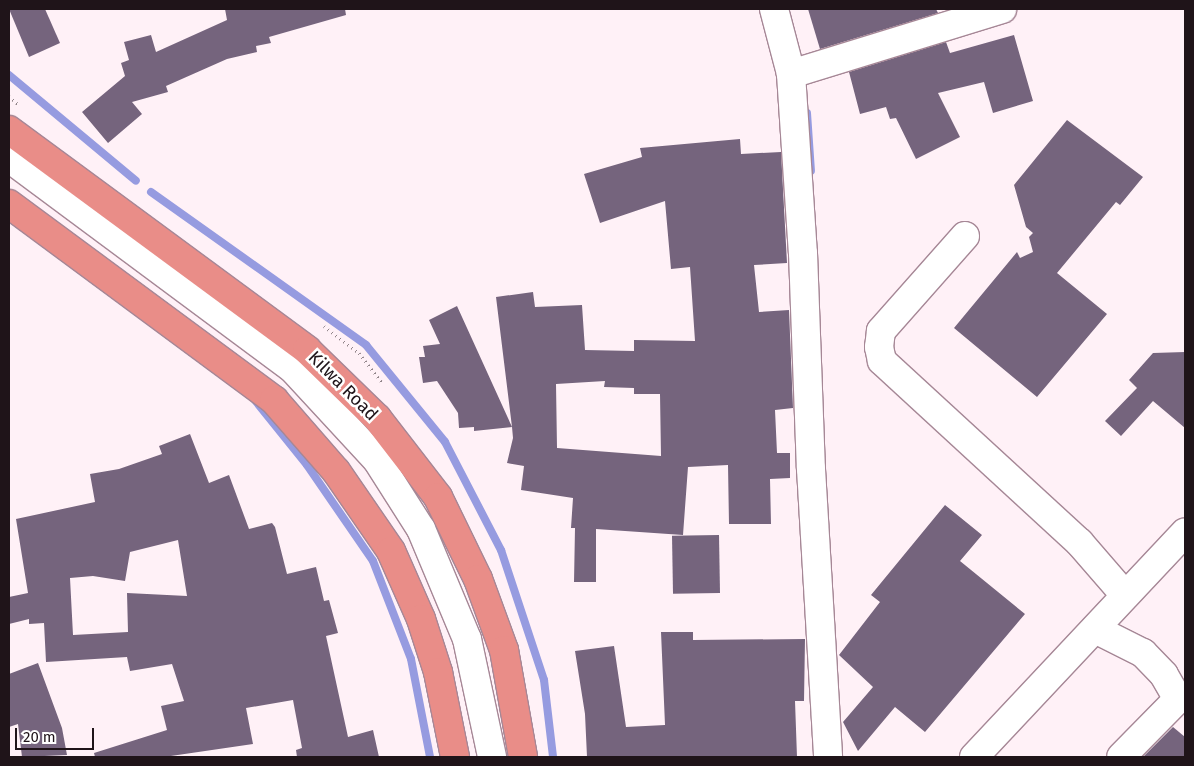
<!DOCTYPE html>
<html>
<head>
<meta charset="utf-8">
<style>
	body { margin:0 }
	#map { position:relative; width:1194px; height:766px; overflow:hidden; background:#fff1f7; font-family:"Fira Sans",sans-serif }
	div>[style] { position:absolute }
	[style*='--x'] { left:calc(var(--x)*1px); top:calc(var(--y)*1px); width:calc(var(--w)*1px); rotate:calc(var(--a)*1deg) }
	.stream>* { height:8px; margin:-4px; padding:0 4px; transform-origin:4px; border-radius:4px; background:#969be0 }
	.building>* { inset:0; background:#75647d; transform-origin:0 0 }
	.path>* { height:3px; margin-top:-1.5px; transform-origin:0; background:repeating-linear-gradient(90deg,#908489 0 1px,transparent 0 5px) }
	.roads { filter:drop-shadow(1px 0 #a68796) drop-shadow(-1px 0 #a68796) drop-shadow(0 1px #a68796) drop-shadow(0 -1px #a68796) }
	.minor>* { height:28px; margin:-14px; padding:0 14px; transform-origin:14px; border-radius:14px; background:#fff }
	.highway>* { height:28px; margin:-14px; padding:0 14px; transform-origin:14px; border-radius:14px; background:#e98d88 }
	span { translate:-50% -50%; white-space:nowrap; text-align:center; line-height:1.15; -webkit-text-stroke:5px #fff; paint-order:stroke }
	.street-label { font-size:18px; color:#1f1419 }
	.frame { position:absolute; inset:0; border:10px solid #1f1419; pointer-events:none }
	.scale { position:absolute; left:15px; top:728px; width:79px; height:22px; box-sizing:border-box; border:2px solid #1f1419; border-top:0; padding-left:6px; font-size:15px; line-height:18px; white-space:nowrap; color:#1f1419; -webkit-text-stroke:4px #fff; paint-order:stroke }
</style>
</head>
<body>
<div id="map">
	<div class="stream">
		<div style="--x:9;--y:75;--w:165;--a:39.8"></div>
		<div style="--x:807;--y:113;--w:58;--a:86.1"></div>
		<div style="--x:151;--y:192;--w:264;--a:35.4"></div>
		<div style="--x:366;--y:345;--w:125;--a:50.8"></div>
		<div style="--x:445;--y:442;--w:122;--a:62.6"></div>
		<div style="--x:501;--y:550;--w:137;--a:71.7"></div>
		<div style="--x:544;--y:680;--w:78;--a:83.3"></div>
		<div style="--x:254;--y:399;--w:85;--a:51.2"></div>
		<div style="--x:307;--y:465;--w:116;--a:55.5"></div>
		<div style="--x:373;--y:561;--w:105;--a:68.8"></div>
		<div style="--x:411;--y:659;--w:100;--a:79"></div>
	</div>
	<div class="building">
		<div style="clip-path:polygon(9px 9px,45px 9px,60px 43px,29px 57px)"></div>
		<div style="clip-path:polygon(225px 9px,345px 9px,346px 15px,269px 37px,271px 43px,256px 46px,257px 52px,227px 59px,166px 86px,168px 92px,132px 102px,142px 114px,108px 143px,82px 112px,125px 76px,121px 63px,129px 60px,124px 42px,151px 35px,156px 52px,227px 20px)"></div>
		<div style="clip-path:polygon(808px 9px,936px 9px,938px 13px,820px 49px)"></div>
		<div style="clip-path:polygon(1014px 35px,1033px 101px,993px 113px,984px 82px,938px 93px,960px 137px,916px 159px,896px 118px,890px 119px,886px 107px,860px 114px,849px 72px,946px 42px,950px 53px)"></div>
		<div style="clip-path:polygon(1067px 120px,1143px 177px,1120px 205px,1116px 202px,1057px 273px,1107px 314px,1037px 397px,954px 328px,1017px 252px,1020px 258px,1033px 252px,1029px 237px,1033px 233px,1026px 227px,1014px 185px)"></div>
		<div style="clip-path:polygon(evenodd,740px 139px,741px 154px,781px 152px,787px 263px,754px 265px,759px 312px,789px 310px,793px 408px,775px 410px,777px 453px,790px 453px,790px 478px,770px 479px,771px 524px,729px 524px,728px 465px,688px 467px,683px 535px,596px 529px,596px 582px,574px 582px,575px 528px,571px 528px,573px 498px,521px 490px,524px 466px,507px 463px,513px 438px,512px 427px,474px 431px,474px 427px,459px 428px,458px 413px,437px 381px,423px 383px,419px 357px,425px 357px,423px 346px,440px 344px,429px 320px,457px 306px,512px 427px,496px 297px,533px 292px,535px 307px,582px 305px,585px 350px,634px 351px,634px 340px,695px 341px,690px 267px,671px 269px,665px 201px,600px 223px,584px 174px,642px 157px,640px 148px,740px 139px,605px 381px,604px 387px,634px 388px,634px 394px,660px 394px,661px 456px,557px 448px,556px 384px,605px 381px)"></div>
		<div style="clip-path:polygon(1185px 352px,1185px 428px,1153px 401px,1121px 436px,1105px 421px,1137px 388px,1129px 380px,1153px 353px)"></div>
		<div style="clip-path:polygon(evenodd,190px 434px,209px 483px,229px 475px,249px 529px,272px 523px,275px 527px,287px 574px,316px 567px,324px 601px,329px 600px,338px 633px,326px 636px,348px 737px,373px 730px,379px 757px,297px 757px,296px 750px,302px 748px,293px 700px,246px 708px,253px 744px,164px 757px,95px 757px,94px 753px,167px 730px,161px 706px,184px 701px,172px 664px,130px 671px,127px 657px,46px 662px,44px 623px,29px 624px,29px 619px,9px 624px,9px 597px,28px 593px,16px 519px,95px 502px,90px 474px,119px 469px,162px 454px,159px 446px,190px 434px,178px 540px,187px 596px,127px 593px,128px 632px,73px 635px,70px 578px,93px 576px,125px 581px,130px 552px,178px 540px)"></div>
		<div style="clip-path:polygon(945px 505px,982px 535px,960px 561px,1025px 614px,925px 732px,895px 707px,858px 751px,843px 722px,873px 687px,839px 655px,880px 602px,871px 595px)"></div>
		<div style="left:719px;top:535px;width:58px;height:47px;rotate:89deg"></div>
		<div style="clip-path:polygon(661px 632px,693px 632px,693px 640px,805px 639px,804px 701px,795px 701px,797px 757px,587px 757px,585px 714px,575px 651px,614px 646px,626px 727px,665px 725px)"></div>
		<div style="clip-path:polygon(38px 663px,62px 728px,67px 755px,22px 757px,18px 724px,9px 727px,9px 674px)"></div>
		<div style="clip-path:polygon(1173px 727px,1185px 737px,1185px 757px,1143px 757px)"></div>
	</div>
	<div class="path">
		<div style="--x:9;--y:96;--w:12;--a:42"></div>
		<div style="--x:324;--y:326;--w:44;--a:37.6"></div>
		<div style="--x:359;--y:353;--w:37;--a:52"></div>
	</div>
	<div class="roads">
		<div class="minor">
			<div style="--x:774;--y:9;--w:67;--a:75.3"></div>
			<div style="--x:791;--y:74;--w:179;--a:86.2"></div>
			<div style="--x:803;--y:253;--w:216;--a:87.9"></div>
			<div style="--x:811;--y:469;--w:289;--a:86.6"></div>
			<div style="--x:791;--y:74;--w:221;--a:-17.1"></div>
			<div style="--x:9;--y:158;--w:352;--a:36.6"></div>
			<div style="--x:292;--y:368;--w:125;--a:47.3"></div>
			<div style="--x:377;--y:460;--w:82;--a:57.5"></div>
			<div style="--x:421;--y:529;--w:119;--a:67.3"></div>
			<div style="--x:467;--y:639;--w:121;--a:78"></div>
			<div style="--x:965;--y:236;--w:127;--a:131.5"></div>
			<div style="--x:881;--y:331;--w:16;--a:97"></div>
			<div style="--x:879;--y:347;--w:14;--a:78"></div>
			<div style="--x:882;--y:361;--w:268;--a:42.6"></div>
			<div style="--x:1079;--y:542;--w:69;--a:49.1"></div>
			<div style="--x:1095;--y:629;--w:54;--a:26.6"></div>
			<div style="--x:1143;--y:653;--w:30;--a:46"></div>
			<div style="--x:1164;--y:675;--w:28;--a:60"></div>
			<div style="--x:1178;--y:699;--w:81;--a:134.5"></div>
			<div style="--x:974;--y:757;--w:308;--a:-46.8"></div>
		</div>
		<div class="highway">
			<div style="--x:9;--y:130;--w:370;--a:36.4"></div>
			<div style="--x:307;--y:350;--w:98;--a:44.2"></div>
			<div style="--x:377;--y:418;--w:100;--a:52.3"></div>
			<div style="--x:438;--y:497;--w:91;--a:64"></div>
			<div style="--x:478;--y:579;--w:76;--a:69.9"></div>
			<div style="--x:504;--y:650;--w:109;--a:79.9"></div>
			<div style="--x:9;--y:204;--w:330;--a:36.5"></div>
			<div style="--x:274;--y:400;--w:94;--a:48.9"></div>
			<div style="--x:336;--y:471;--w:97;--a:55.5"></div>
			<div style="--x:391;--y:551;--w:74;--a:66.2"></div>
			<div style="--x:421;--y:619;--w:56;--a:72.2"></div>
			<div style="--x:438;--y:672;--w:87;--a:78.7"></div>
		</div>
	</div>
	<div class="street-label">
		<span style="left:343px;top:386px;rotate:45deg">Kilwa Road</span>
	</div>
	<div class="frame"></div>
	<div class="scale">20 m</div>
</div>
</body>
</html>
